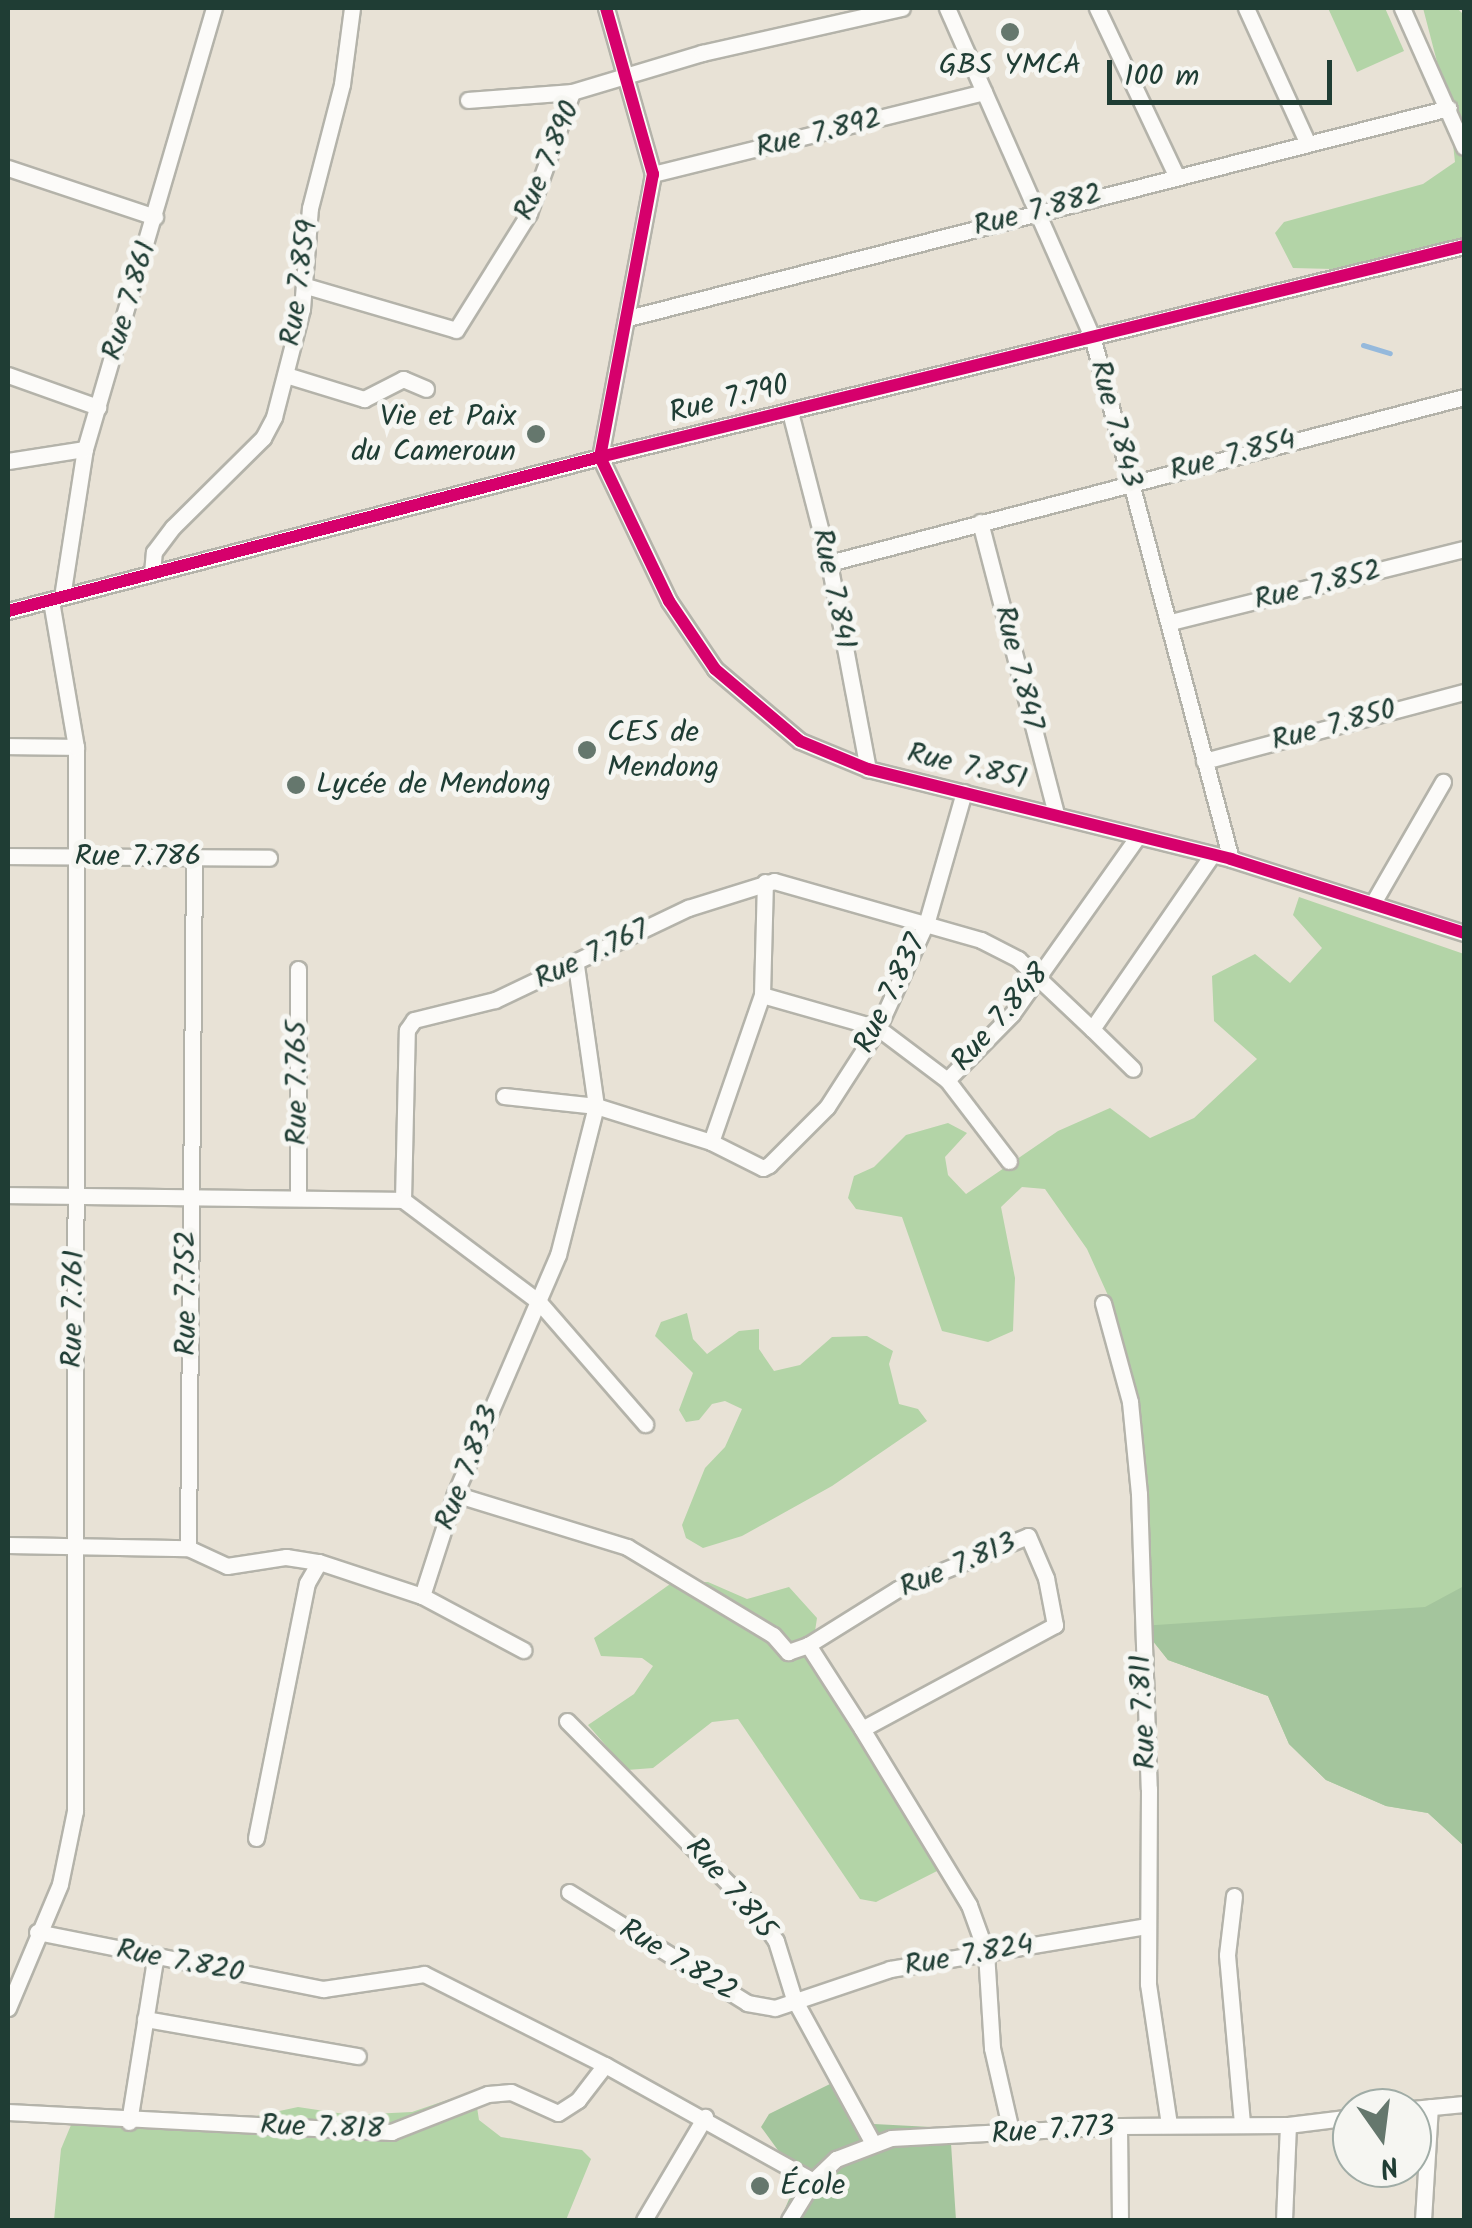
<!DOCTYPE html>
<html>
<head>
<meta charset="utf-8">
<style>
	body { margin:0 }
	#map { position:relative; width:1472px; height:2228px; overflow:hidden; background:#e8e2d6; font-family:Kalam,sans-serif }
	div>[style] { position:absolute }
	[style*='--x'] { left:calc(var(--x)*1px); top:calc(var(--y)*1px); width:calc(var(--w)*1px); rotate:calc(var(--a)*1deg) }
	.green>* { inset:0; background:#b3d4a7 }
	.forest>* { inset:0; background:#a4c59d }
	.stream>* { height:5px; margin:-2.5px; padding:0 2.5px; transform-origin:2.5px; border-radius:2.5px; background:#95b9dc }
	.roads { filter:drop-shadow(2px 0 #b4b3aa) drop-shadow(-2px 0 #b4b3aa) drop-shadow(0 2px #b4b3aa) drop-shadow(0 -2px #b4b3aa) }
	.minor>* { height:15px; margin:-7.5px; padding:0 7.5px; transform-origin:7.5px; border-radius:7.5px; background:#fcfbf9 }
	.cycleway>* { height:12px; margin:-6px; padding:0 6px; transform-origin:6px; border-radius:6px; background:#d6006c }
	.dots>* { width:28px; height:28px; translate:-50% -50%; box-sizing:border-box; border:5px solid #f6f6f2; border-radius:50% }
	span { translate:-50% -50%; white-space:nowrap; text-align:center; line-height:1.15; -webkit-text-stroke:10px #f6f6f2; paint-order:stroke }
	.poi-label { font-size:30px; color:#1f3d34 }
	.right { translate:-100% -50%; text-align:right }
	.left { translate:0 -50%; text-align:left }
	.street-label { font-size:30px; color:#1f3d34 }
	.frame { position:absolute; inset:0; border:10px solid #1f3d34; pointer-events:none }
	.north { position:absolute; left:1332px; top:2088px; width:100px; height:100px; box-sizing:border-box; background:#f6f6f2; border:2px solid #a0aca6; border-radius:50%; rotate:166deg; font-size:28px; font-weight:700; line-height:40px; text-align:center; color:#1f3d34 }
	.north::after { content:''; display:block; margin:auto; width:35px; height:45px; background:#65776d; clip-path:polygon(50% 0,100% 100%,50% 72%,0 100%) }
	.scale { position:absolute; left:1107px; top:60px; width:225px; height:45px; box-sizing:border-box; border:5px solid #1f3d34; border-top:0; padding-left:12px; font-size:30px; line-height:35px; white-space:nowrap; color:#1f3d34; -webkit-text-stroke:8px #f6f6f2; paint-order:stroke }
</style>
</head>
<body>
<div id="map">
	<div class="green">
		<div style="clip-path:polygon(1328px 8px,1385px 8px,1404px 51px,1357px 72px)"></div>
		<div style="clip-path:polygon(1423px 8px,1457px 8px,1464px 15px,1464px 255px,1372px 270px,1293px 268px,1275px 233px,1284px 222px,1423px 184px,1455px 162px,1449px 108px)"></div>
		<div style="clip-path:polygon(1299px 897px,1464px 954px,1464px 1846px,1428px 1813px,1386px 1806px,1326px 1780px,1289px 1744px,1268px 1696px,1168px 1660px,1141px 1626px,1142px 1515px,1128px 1364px,1115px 1311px,1087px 1249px,1045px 1189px,1022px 1187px,1001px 1207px,1015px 1278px,1013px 1331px,988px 1342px,942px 1331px,902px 1217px,856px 1209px,848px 1198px,854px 1176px,874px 1167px,906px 1135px,948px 1123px,967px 1133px,945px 1157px,948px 1175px,966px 1194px,1058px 1131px,1110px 1108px,1150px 1138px,1194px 1118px,1257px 1059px,1214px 1021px,1212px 976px,1255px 954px,1290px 983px,1322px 948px,1293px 915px)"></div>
		<div style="clip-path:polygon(687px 1313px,693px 1339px,707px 1354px,739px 1331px,759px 1329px,759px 1349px,774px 1371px,800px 1365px,832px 1337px,867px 1336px,893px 1351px,889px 1364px,899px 1404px,918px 1409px,927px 1421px,832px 1486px,742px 1536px,703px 1548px,686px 1538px,682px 1525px,705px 1468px,725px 1447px,742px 1409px,725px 1401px,712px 1404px,699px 1420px,686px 1422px,679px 1410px,693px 1373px,655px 1336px,661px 1322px)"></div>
		<div style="clip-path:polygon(673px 1582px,708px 1582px,747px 1599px,789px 1587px,817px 1618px,814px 1638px,826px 1679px,943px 1868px,876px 1902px,860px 1899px,738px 1719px,712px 1722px,653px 1768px,627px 1770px,588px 1725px,634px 1694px,653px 1666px,642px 1658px,601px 1656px,594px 1638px)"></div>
		<div style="clip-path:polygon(456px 2097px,476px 2101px,479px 2120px,501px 2137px,582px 2150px,591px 2159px,566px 2220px,54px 2220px,61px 2149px,71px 2125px,256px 2116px,298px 2107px,351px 2115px,412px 2112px)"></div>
	</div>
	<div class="forest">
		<div style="clip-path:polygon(1464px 1586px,1464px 1846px,1428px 1813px,1386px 1806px,1326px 1780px,1289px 1744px,1268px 1696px,1168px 1660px,1141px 1626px,1425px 1607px)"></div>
		<div style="clip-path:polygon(832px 2083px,855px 2123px,950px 2128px,956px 2220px,780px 2220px,803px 2167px,780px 2153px,761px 2127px,769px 2114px)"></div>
	</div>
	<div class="stream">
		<div style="--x:1363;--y:345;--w:28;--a:17"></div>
	</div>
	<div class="roads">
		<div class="minor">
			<div style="--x:606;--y:8;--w:173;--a:74.2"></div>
			<div style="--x:653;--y:174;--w:288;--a:100.6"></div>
			<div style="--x:600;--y:457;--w:160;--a:64.4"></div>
			<div style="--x:669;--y:601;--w:82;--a:55.9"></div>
			<div style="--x:715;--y:669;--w:111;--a:40.3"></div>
			<div style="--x:800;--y:741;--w:74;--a:22.4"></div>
			<div style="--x:868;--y:769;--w:374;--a:13.9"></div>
			<div style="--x:1231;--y:859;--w:244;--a:17.6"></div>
			<div style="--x:947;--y:8;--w:359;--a:66.2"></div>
			<div style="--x:1092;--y:336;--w:541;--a:75.12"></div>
			<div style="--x:1097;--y:8;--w:185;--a:64.7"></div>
			<div style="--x:1246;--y:8;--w:149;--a:65.5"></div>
			<div style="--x:1402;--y:8;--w:152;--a:66"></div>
			<div style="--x:468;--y:100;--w:104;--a:-4.4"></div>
			<div style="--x:8;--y:168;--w:155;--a:18.4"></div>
			<div style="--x:653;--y:174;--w:341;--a:-13.9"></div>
			<div style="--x:306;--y:286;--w:156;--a:16.3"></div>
			<div style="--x:456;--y:330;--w:138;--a:-58"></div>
			<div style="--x:529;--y:213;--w:128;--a:-70.4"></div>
			<div style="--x:572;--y:92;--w:136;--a:-16.7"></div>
			<div style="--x:702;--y:53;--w:205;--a:-12.7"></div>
			<div style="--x:628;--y:318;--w:847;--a:-14.35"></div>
			<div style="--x:8;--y:375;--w:96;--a:19.6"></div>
			<div style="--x:286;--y:375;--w:82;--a:17.1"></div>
			<div style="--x:364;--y:399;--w:44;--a:-27.1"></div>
			<div style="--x:403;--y:379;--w:25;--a:23"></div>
			<div style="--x:790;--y:412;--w:156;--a:75.5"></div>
			<div style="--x:829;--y:563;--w:210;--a:79.3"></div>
			<div style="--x:8;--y:461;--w:78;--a:-8.9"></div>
			<div style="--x:980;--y:522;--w:302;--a:75.4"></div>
			<div style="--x:829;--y:563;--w:656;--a:-14.65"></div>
			<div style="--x:152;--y:573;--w:21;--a:-85"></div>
			<div style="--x:154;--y:552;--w:31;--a:-53"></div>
			<div style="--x:173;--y:527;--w:127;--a:-44.7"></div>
			<div style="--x:263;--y:438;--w:24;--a:-62"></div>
			<div style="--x:274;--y:417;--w:112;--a:-75.5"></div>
			<div style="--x:302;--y:309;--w:101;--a:-85.5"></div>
			<div style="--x:310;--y:208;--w:128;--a:-75.5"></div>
			<div style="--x:342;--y:84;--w:77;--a:-82.5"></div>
			<div style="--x:62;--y:597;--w:150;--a:-81.2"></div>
			<div style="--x:85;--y:449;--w:459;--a:-73.7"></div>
			<div style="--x:8;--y:611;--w:612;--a:-14.58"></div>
			<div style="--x:600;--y:457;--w:889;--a:-13.72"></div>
			<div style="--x:1171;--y:622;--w:302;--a:-14"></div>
			<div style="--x:8;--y:746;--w:68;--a:0.8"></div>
			<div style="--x:1204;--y:761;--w:269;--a:-14.9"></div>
			<div style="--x:8;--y:856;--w:261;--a:0.4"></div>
			<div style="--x:1373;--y:903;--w:140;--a:-60"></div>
			<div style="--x:762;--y:995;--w:121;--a:15.9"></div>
			<div style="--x:878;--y:1028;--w:86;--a:37"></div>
			<div style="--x:947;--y:1080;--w:93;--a:-45.4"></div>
			<div style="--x:1012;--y:1014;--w:218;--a:-54.7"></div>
			<div style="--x:1092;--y:1029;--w:57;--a:44.3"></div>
			<div style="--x:947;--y:1080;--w:102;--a:52.6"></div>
			<div style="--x:504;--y:1096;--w:93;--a:6.2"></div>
			<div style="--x:596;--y:1106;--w:121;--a:17.4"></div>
			<div style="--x:711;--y:1142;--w:58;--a:26.6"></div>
			<div style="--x:763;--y:1168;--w:7;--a:-27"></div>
			<div style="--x:769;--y:1165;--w:82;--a:-45"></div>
			<div style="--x:827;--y:1107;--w:94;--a:-57.2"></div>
			<div style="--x:878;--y:1028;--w:118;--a:-65.4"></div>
			<div style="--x:927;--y:921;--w:134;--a:-74"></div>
			<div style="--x:711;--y:1142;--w:156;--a:-70.9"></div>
			<div style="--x:762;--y:995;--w:113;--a:-88.5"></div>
			<div style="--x:8;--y:1195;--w:395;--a:0.7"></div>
			<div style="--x:298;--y:1198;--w:229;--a:-90"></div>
			<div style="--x:403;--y:1200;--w:170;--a:-88.7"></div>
			<div style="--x:407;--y:1030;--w:12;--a:-55"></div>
			<div style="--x:414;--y:1020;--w:83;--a:-13.9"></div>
			<div style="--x:495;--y:1000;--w:214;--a:-25.5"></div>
			<div style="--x:688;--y:908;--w:90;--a:-17.4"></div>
			<div style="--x:774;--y:881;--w:215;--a:15.9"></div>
			<div style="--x:981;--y:940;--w:42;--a:27.2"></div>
			<div style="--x:1018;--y:959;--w:102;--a:43.4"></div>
			<div style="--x:1092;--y:1029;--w:211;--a:-55.4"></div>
			<div style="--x:403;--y:1200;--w:170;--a:36.9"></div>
			<div style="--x:539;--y:1302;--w:162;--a:49"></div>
			<div style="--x:1103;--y:1303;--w:103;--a:74.7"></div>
			<div style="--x:1130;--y:1402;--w:92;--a:84.4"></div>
			<div style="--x:1139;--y:1494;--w:295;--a:88.1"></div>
			<div style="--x:1149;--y:1789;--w:195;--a:90.3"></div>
			<div style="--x:1148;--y:1984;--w:142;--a:81.5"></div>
			<div style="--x:455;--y:1494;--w:180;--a:17.1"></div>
			<div style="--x:627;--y:1547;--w:170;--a:31.1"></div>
			<div style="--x:773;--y:1635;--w:23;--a:49"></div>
			<div style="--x:788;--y:1652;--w:21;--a:-19"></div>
			<div style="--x:8;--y:1545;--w:180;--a:1"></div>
			<div style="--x:188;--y:1548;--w:43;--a:24.8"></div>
			<div style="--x:227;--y:1566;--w:60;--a:-8.7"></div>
			<div style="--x:286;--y:1557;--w:33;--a:9"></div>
			<div style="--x:188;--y:1548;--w:692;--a:-89.5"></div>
			<div style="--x:422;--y:1596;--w:115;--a:28.1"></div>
			<div style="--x:567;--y:1721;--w:264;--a:45.2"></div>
			<div style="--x:753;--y:1908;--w:40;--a:55.1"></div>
			<div style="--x:776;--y:1941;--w:61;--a:72.8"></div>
			<div style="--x:794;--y:1999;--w:164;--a:61.3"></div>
			<div style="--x:862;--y:1729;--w:100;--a:-122.7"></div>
			<div style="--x:808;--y:1645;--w:106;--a:-31.9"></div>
			<div style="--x:898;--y:1589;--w:140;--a:-22.2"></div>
			<div style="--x:1028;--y:1536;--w:46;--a:66.8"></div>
			<div style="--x:1046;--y:1578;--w:48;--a:79.2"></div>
			<div style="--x:1055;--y:1625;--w:219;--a:151.7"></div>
			<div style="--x:862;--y:1729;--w:206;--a:58.7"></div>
			<div style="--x:969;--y:1905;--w:50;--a:70.1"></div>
			<div style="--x:986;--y:1952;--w:96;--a:86.4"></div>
			<div style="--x:992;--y:2048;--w:89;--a:77.1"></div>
			<div style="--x:256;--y:1838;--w:260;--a:-78.7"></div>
			<div style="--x:307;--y:1583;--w:24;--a:-60"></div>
			<div style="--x:319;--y:1562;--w:108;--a:18.3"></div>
			<div style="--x:422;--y:1596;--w:107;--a:-72.1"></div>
			<div style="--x:455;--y:1494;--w:260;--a:-66.7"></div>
			<div style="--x:558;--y:1255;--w:154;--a:-75.7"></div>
			<div style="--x:596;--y:1106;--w:142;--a:-98.1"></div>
			<div style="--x:569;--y:1892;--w:210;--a:31.9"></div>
			<div style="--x:747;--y:2003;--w:28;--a:10"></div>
			<div style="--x:775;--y:2008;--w:121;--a:-18.7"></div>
			<div style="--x:890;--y:1969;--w:261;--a:-9.5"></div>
			<div style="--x:1234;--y:1896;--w:59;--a:96.8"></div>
			<div style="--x:1227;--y:1955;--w:168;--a:84.9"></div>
			<div style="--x:37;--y:1932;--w:292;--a:11.3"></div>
			<div style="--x:323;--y:1989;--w:102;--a:-8.4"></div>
			<div style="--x:424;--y:1974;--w:203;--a:26.7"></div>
			<div style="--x:8;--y:2008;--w:134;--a:-67.2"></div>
			<div style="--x:60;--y:1884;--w:75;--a:-78.4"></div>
			<div style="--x:75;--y:1811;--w:1064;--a:-89.95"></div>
			<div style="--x:76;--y:747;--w:149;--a:-99.7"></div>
			<div style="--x:145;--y:2019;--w:216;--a:9.9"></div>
			<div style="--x:1412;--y:2109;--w:52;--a:-5.5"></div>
			<div style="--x:8;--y:2112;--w:384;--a:3"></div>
			<div style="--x:391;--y:2132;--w:104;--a:-21.4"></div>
			<div style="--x:488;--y:2094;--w:23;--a:-5"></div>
			<div style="--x:511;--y:2092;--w:51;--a:24.1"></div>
			<div style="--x:558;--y:2113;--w:24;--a:-33"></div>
			<div style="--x:578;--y:2100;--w:44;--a:-52.4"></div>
			<div style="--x:605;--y:2065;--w:238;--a:29.1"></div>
			<div style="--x:129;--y:2122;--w:165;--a:-80.9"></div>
			<div style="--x:1119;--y:2126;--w:94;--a:89.4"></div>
			<div style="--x:644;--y:2220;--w:120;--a:-59.4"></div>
			<div style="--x:789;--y:2220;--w:46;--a:-58.4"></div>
			<div style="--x:813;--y:2181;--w:32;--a:-44"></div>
			<div style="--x:836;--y:2159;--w:59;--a:-20.9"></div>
			<div style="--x:891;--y:2138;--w:228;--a:-3"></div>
			<div style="--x:1119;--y:2126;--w:169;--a:-0.3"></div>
			<div style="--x:1288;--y:2125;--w:64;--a:-7.1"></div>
			<div style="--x:1284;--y:2220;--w:95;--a:-87.6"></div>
			<div style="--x:1423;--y:2220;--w:113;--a:-86.5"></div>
		</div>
	</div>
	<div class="cycleway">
		<div style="--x:606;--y:8;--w:173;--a:74.2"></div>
		<div style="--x:653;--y:174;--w:288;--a:100.6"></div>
		<div style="--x:600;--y:457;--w:160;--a:64.4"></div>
		<div style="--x:669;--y:601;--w:82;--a:55.9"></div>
		<div style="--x:715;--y:669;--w:111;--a:40.3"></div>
		<div style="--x:800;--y:741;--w:74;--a:22.4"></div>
		<div style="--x:868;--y:769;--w:374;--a:13.9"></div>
		<div style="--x:1231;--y:859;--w:244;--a:17.6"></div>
		<div style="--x:8;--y:611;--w:612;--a:-14.58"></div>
		<div style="--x:600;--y:457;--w:889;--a:-13.72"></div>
	</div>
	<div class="dots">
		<div style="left:1010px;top:32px;background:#65776d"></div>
		<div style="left:536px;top:434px;background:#65776d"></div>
		<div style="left:587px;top:750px;background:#65776d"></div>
		<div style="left:296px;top:785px;background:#65776d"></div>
		<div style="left:760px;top:2186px;background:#65776d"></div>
	</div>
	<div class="poi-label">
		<span style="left:1010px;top:66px">GBS YMCA</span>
		<span class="right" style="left:516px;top:434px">Vie et Paix<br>du Cameroun</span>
		<span class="left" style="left:607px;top:750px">CES de<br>Mendong</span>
		<span class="left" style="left:316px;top:785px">Lycée de Mendong</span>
		<span class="left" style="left:780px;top:2186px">École</span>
	</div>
	<div class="street-label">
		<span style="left:819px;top:134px;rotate:-14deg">Rue 7.892</span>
		<span style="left:548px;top:161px;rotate:-67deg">Rue 7.890</span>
		<span style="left:1038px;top:211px;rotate:-15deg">Rue 7.882</span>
		<span style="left:300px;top:283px;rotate:-82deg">Rue 7.859</span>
		<span style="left:130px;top:301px;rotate:-73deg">Rue 7.861</span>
		<span style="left:729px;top:400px;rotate:-14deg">Rue 7.790</span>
		<span style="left:1115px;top:424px;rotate:75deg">Rue 7.843</span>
		<span style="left:1233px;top:456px;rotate:-15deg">Rue 7.854</span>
		<span style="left:1318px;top:586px;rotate:-14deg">Rue 7.852</span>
		<span style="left:833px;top:589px;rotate:78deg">Rue 7.841</span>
		<span style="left:1018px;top:668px;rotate:76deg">Rue 7.847</span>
		<span style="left:1334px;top:726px;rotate:-15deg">Rue 7.850</span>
		<span style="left:967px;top:767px;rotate:13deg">Rue 7.851</span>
		<span style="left:138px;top:857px">Rue 7.786</span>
		<span style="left:592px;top:955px;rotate:-26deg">Rue 7.767</span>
		<span style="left:891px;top:994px;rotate:-64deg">Rue 7.837</span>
		<span style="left:1001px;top:1018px;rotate:-49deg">Rue 7.848</span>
		<span style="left:298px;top:1083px;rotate:-90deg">Rue 7.765</span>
		<span style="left:187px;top:1293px;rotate:-90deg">Rue 7.752</span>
		<span style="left:74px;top:1309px;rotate:-89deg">Rue 7.761</span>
		<span style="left:468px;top:1468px;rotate:-69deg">Rue 7.833</span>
		<span style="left:958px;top:1566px;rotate:-23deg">Rue 7.813</span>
		<span style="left:1144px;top:1712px;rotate:-93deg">Rue 7.811</span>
		<span style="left:730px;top:1889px;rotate:50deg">Rue 7.815</span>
		<span style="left:969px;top:1956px;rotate:-10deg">Rue 7.824</span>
		<span style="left:678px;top:1961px;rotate:31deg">Rue 7.822</span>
		<span style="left:180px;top:1962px;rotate:11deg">Rue 7.820</span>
		<span style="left:322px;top:2128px;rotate:2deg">Rue 7.818</span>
		<span style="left:1053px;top:2131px;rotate:-4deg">Rue 7.773</span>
	</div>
	<div class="frame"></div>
	<div class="north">N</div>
	<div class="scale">100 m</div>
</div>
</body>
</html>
